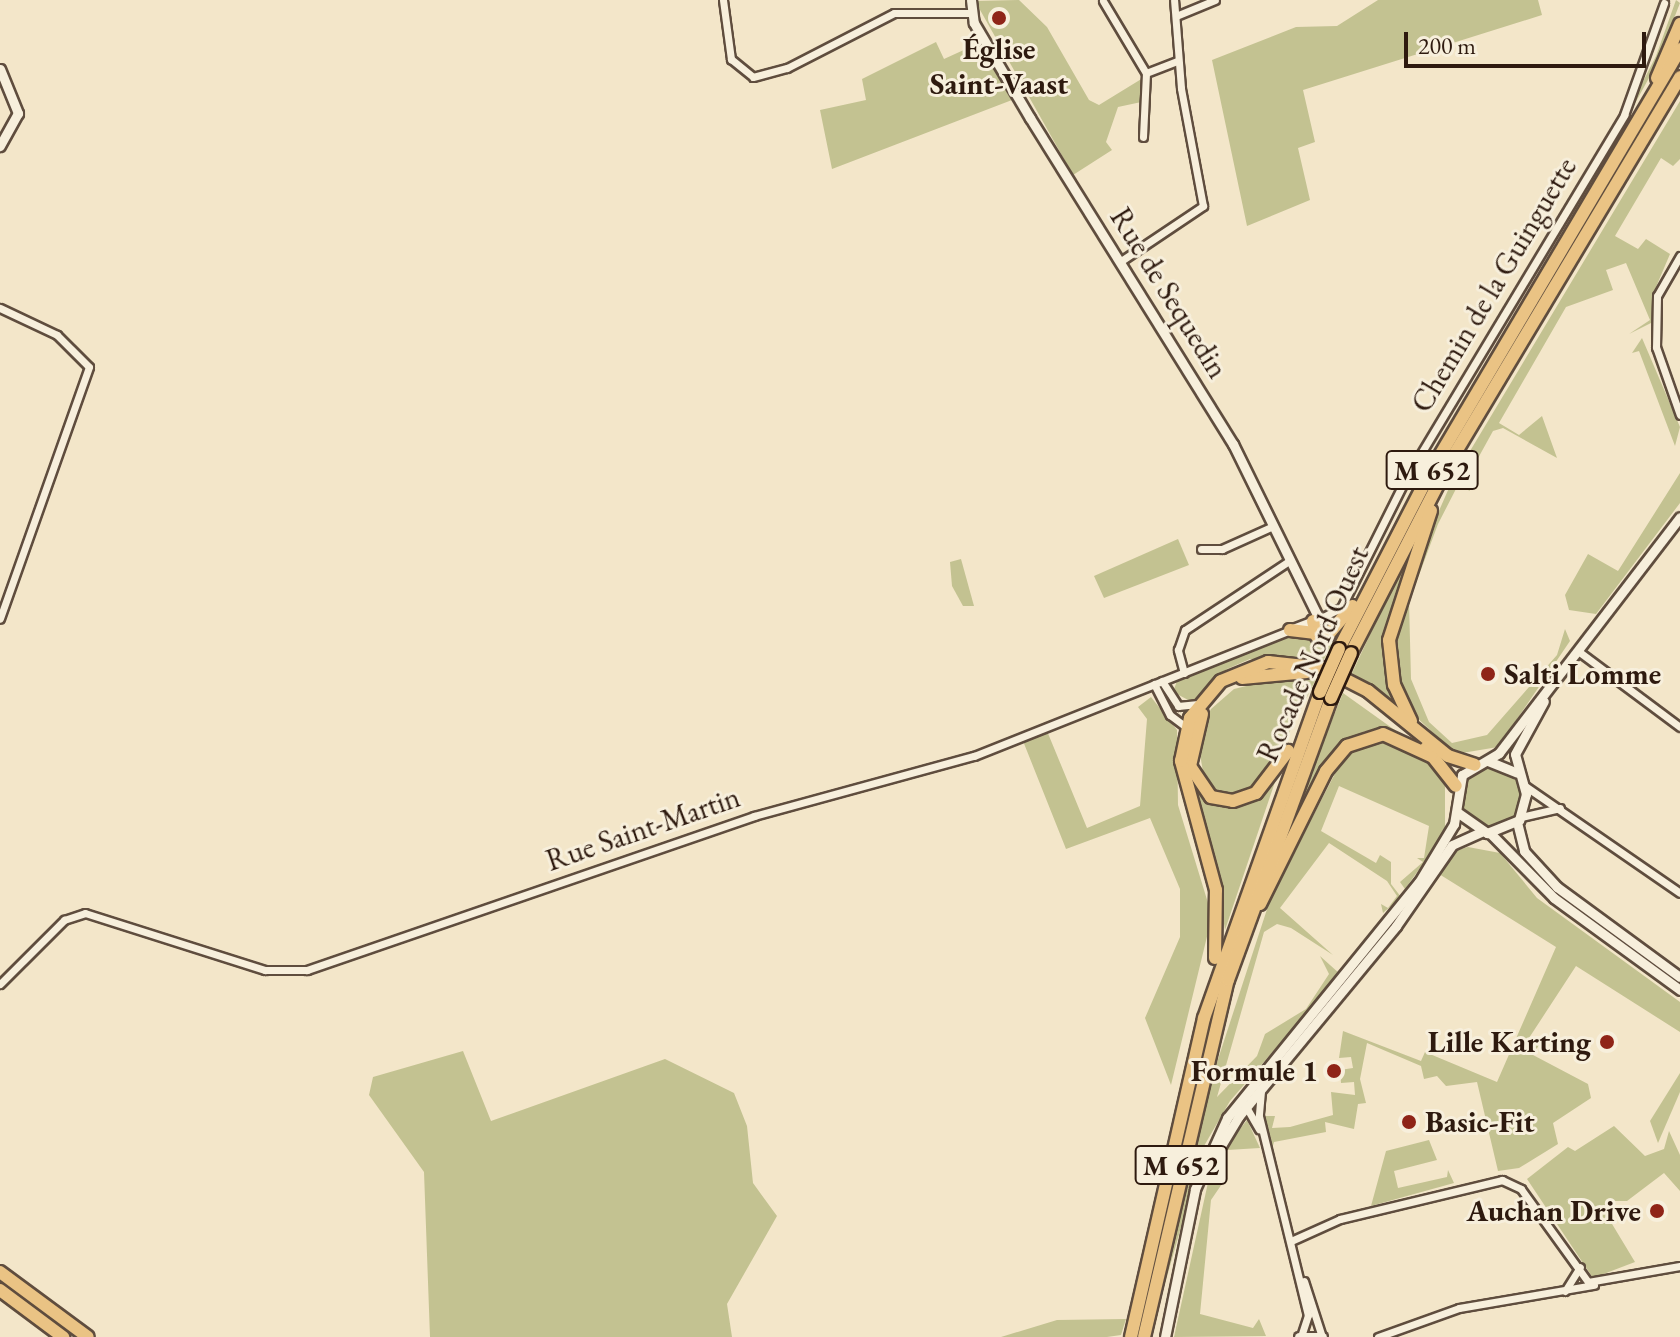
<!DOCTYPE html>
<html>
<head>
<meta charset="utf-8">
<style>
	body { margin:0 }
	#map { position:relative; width:1680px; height:1337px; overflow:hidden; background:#f3e6c9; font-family:"EB Garamond",serif }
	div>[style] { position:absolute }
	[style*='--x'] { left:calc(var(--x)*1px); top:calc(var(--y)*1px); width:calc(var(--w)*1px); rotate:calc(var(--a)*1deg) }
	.green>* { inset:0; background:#c3c291 }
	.round { border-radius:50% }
	.roads { filter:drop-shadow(2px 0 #5f4d3e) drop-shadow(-2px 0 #5f4d3e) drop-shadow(0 2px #5f4d3e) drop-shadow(0 -2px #5f4d3e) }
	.street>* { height:7px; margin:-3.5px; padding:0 3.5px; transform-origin:3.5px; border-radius:3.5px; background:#f7efdc }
	.secondary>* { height:9px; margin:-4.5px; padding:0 4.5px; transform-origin:4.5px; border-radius:4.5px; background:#f7efdc }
	.highway>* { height:12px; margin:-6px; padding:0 6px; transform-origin:6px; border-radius:6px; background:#eac384 }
	.bridges { filter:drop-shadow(2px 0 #2e1a0f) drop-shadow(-2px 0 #2e1a0f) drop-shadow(0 2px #2e1a0f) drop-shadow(0 -2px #2e1a0f) }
	.highway-bridge>* { height:12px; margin:-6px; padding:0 6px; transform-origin:6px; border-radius:6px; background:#eac384 }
	.dots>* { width:22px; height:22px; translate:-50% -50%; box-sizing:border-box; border:4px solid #f7efdc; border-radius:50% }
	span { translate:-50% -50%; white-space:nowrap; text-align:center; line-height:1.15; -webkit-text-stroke:6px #f7efdc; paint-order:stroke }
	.shield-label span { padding:2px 6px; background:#f7efdc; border:2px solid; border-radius:6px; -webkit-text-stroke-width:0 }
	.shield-label { font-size:28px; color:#2e1a0f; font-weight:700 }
	.poi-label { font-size:30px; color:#2e1a0f; font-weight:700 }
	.left { translate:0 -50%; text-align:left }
	.right { translate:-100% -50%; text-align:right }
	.street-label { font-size:30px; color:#2e1a0f }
	.scale { position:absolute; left:1404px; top:32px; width:242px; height:36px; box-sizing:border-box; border:4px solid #2e1a0f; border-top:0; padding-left:10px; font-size:24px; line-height:28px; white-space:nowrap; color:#2e1a0f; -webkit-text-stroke:6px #f7efdc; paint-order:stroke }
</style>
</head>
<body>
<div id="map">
	<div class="green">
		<div style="clip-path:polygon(1019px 0,1047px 27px,1089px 100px,1099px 105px,1143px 78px,1146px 101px,1118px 107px,1106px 142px,1112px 150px,1073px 175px,975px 1px)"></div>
		<div style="clip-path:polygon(1378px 0,1538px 0,1542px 15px,1303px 90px,1315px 142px,1298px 148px,1310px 200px,1247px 226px,1212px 60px,1296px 27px,1337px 26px)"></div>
		<div style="clip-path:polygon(1676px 0,1680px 3px,1655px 67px,1594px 178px,1656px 56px)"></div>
		<div style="clip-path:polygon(936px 42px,944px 59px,979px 43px,1012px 100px,832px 169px,820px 110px,866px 100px,862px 79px)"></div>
		<div style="clip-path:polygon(1680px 101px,1680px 159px,1673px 166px,1661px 158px,1615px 236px,1638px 249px,1646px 239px,1670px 254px,1653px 294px,1655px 321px,1629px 334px,1650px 320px,1626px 263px,1606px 270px,1613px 290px,1566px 307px,1499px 423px,1519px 435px,1542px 416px,1557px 458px,1503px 428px,1493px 431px,1466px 480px,1470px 491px,1458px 485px,1438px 524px,1409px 602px,1411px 679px,1429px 722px,1452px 743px,1487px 735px,1557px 655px,1565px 629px,1570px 641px,1498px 747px,1456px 754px,1413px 714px,1396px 671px,1396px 632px,1414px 568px,1452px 481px)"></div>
		<div style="clip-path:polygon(1642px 338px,1680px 427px,1675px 446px,1639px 351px,1632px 353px)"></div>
		<div style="clip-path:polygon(1680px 473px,1680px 503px,1596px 614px,1569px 610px,1565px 595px,1588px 554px,1618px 571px)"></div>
		<div style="clip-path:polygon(1178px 539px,1189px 565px,1104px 598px,1094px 576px)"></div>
		<div style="clip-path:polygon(1408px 554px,1384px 643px,1392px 700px,1352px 673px)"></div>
		<div style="clip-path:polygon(961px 559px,974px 606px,963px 606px,952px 586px,950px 562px)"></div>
		<div style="clip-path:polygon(1339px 631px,1323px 661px,1250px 659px,1227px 669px,1192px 702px,1173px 692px,1177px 681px,1291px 634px,1317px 641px)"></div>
		<div style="clip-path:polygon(1292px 675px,1316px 679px,1269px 773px,1244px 792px,1221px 793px,1205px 783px,1197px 737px,1211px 709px,1234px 689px)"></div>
		<div style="clip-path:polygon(1343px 693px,1399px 733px,1365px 731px,1340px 745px,1279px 850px)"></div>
		<div style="clip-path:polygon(1151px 697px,1177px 730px,1178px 805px,1212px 916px,1171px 1085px,1145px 1018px,1180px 937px,1180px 889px,1150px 818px,1066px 849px,1023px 741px,1047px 731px,1087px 828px,1140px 806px,1147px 719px,1138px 707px)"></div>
		<div style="clip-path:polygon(1386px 740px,1436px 768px,1445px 786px,1445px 833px,1405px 889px,1400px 882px,1423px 862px,1417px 858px,1424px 858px,1429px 826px,1339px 786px,1321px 831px,1376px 863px,1380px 855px,1391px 862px,1391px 884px,1401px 897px,1383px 913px,1381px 904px,1388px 908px,1397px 896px,1387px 881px,1329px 843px,1280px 908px,1333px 955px,1291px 928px,1277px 924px,1264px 932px,1217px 1097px,1257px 1056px,1265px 1034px,1306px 1009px,1329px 974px,1320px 956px,1340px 974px,1230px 1101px,1204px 1146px,1155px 1319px,1205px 1099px,1271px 897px,1341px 762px,1354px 748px)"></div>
		<div class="round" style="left:1461px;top:767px;width:60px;height:60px"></div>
		<div style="clip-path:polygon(1189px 779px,1200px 794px,1224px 805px,1262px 794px,1276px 779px,1225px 930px,1214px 858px)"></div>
		<div style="clip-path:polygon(1468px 847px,1500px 853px,1537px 898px,1680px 1002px,1680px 1032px,1576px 966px,1529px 1038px,1539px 1045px,1533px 1055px,1588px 1084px,1591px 1098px,1553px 1123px,1558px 1144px,1519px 1168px,1498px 1171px,1477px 1082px,1446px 1086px,1437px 1076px,1424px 1079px,1421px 1066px,1367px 1043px,1360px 1079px,1366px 1103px,1358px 1104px,1354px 1129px,1325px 1122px,1326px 1132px,1274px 1142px,1272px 1149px,1264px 1116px,1275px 1116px,1272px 1128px,1290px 1127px,1333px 1115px,1331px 1092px,1355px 1095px,1354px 1082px,1341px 1083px,1340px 1070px,1353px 1068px,1351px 1057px,1339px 1058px,1343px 1031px,1421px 1061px,1425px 1052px,1497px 1082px,1556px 947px,1439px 874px,1454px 851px)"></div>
		<div style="clip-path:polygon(463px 1051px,491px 1121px,665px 1059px,734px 1093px,747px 1126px,753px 1183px,777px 1216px,727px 1304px,732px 1337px,430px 1337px,424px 1172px,369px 1095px,373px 1077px)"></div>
		<div style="clip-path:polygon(1680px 1073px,1680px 1092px,1658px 1143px,1650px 1121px)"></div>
		<div style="clip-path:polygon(1247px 1120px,1260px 1148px,1227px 1150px,1223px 1157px,1226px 1178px,1211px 1200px,1200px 1314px,1253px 1328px,1259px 1319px,1266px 1336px,1174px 1337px,1209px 1178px,1220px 1155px)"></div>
		<div style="clip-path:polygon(1614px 1126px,1645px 1156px,1664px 1149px,1669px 1131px,1680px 1155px,1680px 1191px,1664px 1173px,1627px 1201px,1609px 1201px,1606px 1214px,1635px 1262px,1593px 1278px,1527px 1179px,1568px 1147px,1575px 1151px)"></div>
		<div style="clip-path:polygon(1429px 1140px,1437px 1160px,1394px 1171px,1398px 1188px,1447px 1177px,1448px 1170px,1454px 1183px,1371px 1206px,1386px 1151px)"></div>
		<div style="clip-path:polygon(1126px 1319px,1121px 1335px,1107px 1337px,1001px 1337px,1057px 1320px)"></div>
	</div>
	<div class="roads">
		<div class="street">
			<div style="--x:723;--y:0;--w:60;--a:82.3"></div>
			<div style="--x:731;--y:59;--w:28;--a:39"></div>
			<div style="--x:753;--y:77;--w:35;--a:-15"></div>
			<div style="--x:787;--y:68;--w:120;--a:-27.2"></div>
			<div style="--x:894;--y:13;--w:77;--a:0"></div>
			<div style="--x:1103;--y:1;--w:84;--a:59.2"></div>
			<div style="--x:1146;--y:73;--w:64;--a:92.7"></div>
			<div style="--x:1176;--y:16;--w:42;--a:-22.3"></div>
			<div style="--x:1146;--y:73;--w:34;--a:-21"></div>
			<div style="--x:1680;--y:256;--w:46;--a:119.9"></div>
			<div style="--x:1657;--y:296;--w:51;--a:91.1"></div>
			<div style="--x:1656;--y:347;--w:72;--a:70.6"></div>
			<div style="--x:1121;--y:261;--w:99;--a:-33.9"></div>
			<div style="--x:1203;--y:206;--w:120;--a:-100.6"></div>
			<div style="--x:1181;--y:88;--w:88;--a:-94.5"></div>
			<div style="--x:0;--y:308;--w:63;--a:25.3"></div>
			<div style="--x:57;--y:335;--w:45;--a:45"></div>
			<div style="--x:89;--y:367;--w:267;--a:109.5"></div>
			<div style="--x:1201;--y:549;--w:21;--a:0"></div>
			<div style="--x:1222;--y:549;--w:54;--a:-24.2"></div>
			<div style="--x:1319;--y:619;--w:25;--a:-27"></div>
			<div style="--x:1341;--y:608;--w:143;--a:-63.4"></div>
			<div style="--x:1405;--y:480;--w:426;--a:-59"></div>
			<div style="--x:1624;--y:115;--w:119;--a:-70.3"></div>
			<div style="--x:1578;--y:651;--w:127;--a:36.7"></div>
			<div style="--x:1184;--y:673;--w:24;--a:-105"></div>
			<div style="--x:1178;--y:650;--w:21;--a:-71"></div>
			<div style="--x:1185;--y:630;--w:125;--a:-33.6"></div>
			<div style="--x:1162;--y:681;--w:30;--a:57"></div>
			<div style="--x:1178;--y:706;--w:20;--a:-6"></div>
			<div style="--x:1154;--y:684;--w:35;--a:63"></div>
			<div style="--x:1170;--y:715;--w:20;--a:37"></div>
			<div style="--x:1525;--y:786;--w:188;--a:34.6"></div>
			<div style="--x:1521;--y:817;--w:40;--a:-13"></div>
			<div style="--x:0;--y:984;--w:91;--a:-45"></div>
			<div style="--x:64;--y:920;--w:22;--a:-18"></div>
			<div style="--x:85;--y:913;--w:189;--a:17.6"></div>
			<div style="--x:265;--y:970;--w:42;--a:0"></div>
			<div style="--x:307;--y:970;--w:473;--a:-19"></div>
			<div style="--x:754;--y:816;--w:228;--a:-15.3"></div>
			<div style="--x:974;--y:756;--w:340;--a:-21.7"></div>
			<div style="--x:1261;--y:1091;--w:25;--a:95"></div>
			<div style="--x:1259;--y:1116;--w:205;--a:76.2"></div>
			<div style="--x:1308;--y:1315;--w:22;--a:108"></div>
			<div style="--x:1245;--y:1105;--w:28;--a:60"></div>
			<div style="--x:1291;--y:1241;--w:54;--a:-24.2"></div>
			<div style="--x:1340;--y:1219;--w:167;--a:-13.5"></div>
			<div style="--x:1502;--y:1180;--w:21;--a:25"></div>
			<div style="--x:1521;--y:1189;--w:115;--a:54.2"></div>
			<div style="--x:1588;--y:1282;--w:93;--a:-9.9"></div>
			<div style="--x:1304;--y:1281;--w:59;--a:72.2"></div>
			<div style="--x:1565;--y:1291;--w:28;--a:-58"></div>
			<div style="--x:1378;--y:1337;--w:86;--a:-19.7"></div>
			<div style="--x:1459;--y:1308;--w:137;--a:-9.7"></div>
		</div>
		<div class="secondary">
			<div style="--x:971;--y:0;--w:23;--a:83"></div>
			<div style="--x:974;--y:23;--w:110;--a:59.5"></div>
			<div style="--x:1030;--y:118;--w:384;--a:58.1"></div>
			<div style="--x:1233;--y:444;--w:195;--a:63.8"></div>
			<div style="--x:1319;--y:619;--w:28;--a:159"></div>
			<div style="--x:0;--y:69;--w:48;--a:67.8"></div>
			<div style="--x:18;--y:113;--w:38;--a:119"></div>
			<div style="--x:1488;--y:761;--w:31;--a:22"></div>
			<div style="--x:1457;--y:812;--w:37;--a:35"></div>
			<div style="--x:1487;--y:833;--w:35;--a:-22"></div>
			<div style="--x:1519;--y:820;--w:27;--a:-75"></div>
			<div style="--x:1526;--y:794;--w:41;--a:-105.4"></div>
			<div style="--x:1515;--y:754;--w:60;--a:-61.3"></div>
			<div style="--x:1517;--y:822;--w:30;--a:76"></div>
			<div style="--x:1524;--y:851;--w:49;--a:47.5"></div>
			<div style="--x:1557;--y:887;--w:152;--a:36.2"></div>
			<div style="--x:1490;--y:833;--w:91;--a:45.4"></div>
			<div style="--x:1554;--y:898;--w:156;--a:36.1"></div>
			<div style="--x:1210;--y:1164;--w:56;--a:-58.9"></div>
			<div style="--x:1239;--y:1116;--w:246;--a:-50.4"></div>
			<div style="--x:1396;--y:926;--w:98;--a:-55.3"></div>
			<div style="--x:1452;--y:845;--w:32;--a:-24"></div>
			<div style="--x:1165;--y:1337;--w:151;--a:-78.5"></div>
			<div style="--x:1195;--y:1189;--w:78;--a:-65.7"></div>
			<div style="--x:1227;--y:1118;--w:304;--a:-50.9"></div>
			<div style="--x:1419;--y:882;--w:68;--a:-58.9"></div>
			<div style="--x:1454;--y:824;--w:50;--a:-80.7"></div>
			<div style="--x:1462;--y:775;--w:43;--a:-30.7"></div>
			<div style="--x:1499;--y:753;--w:297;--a:-52.5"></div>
			<div style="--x:1299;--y:1337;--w:23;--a:0"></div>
		</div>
		<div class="highway">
			<div style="--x:1657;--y:78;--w:59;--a:-66.9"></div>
			<div style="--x:1313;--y:621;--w:16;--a:76"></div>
			<div style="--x:1290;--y:630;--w:38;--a:7"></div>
			<div style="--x:1328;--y:635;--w:38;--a:-50"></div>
			<div style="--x:1339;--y:649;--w:203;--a:-62.7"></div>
			<div style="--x:1432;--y:469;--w:488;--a:-59.4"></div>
			<div style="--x:1351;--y:653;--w:212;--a:-62.7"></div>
			<div style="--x:1448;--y:465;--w:452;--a:-59.1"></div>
			<div style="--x:1242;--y:678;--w:65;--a:-5.3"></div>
			<div style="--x:1202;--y:714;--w:53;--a:103"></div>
			<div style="--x:1190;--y:766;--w:37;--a:56"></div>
			<div style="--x:1211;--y:797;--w:22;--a:10"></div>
			<div style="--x:1233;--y:801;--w:24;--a:-19"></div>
			<div style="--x:1256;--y:793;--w:53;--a:-52.7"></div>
			<div style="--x:1411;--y:721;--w:40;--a:-115"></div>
			<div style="--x:1394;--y:685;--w:45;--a:-96.3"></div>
			<div style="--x:1389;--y:640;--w:136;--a:-72"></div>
			<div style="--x:1426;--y:748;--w:48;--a:51.7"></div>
			<div style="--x:1260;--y:904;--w:148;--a:-63.6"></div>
			<div style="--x:1326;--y:771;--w:33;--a:-50"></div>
			<div style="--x:1347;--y:746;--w:38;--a:-18"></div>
			<div style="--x:1383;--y:734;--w:53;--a:24.6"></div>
			<div style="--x:1215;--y:958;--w:68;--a:-89.2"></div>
			<div style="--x:1216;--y:890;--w:134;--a:-105.2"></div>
			<div style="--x:1181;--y:761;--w:44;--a:-78.2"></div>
			<div style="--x:1190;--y:718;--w:48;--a:-50"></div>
			<div style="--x:1221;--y:681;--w:51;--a:-22"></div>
			<div style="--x:1268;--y:662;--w:55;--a:6.2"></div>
			<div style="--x:1323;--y:668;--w:51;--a:27.1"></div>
			<div style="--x:1368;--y:691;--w:103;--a:39.1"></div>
			<div style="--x:1448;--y:756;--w:28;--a:18"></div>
			<div style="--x:0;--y:1272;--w:109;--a:36.5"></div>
			<div style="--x:0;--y:1290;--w:79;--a:36.7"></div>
			<div style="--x:1131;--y:1337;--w:327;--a:-77.1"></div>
			<div style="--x:1204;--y:1018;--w:346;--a:-70.4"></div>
			<div style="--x:1144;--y:1337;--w:367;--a:-76.8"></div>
			<div style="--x:1228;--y:980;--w:300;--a:-69.9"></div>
		</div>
	</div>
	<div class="bridges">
		<div class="highway-bridge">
			<div style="--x:1320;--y:692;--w:47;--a:-66.2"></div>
			<div style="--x:1331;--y:698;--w:49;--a:-66"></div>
		</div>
	</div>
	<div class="dots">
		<div style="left:999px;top:18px;background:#8f2418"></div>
		<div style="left:1488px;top:674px;background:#8f2418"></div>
		<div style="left:1607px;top:1042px;background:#8f2418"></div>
		<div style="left:1334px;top:1071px;background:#8f2418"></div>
		<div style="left:1409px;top:1122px;background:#8f2418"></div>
		<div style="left:1657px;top:1211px;background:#8f2418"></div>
	</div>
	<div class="shield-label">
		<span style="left:1432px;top:470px">M 652</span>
		<span style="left:1181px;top:1165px">M 652</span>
	</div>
	<div class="poi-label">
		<span style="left:999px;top:66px">Église<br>Saint-Vaast</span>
		<span class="left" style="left:1504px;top:674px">Salti Lomme</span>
		<span class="right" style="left:1591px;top:1042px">Lille Karting</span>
		<span class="right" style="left:1318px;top:1071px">Formule 1</span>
		<span class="left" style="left:1425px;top:1122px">Basic-Fit</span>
		<span class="right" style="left:1641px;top:1211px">Auchan Drive</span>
	</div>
	<div class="street-label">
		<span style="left:1494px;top:285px;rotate:-59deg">Chemin de la Guinguette</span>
		<span style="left:1169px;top:293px;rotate:58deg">Rue de Sequedin</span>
		<span style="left:1313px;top:654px;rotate:-66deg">Rocade Nord Ouest</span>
		<span style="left:643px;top:829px;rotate:-19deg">Rue Saint-Martin</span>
	</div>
	<div class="scale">200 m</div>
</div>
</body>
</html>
